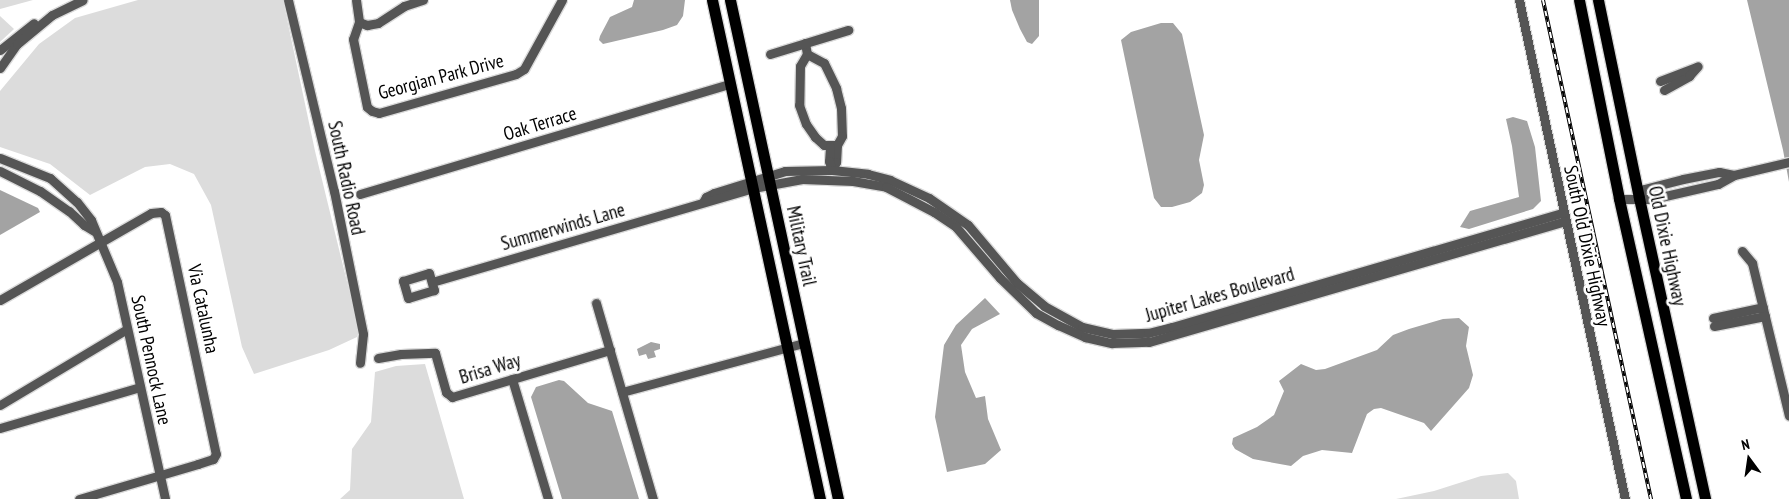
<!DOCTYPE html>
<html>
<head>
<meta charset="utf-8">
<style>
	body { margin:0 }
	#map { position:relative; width:1789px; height:499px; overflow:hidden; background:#fff; font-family:"PT Sans Narrow",sans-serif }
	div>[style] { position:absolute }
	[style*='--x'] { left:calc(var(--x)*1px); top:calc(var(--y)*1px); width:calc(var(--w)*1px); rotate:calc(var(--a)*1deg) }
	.green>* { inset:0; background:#dcdcdc }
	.water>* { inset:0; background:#a3a3a3 }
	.roads { filter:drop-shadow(1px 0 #dbdbdb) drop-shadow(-1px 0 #dbdbdb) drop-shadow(0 1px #dbdbdb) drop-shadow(0 -1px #dbdbdb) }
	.minor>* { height:9px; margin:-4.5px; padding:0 4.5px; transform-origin:4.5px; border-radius:4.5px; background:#555 }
	.major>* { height:11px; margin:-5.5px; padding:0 5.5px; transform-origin:5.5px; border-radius:5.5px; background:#000 }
	.rail>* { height:4px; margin-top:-2px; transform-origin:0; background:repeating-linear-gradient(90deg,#fff 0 5.5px,#000 0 11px); box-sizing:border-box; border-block:1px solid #000 }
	span { translate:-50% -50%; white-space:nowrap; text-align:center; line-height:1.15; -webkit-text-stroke:5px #fff; paint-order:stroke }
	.street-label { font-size:19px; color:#000 }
	.north { position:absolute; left:1724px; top:434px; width:50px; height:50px; -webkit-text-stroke:4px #fff; paint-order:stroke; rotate:346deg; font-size:14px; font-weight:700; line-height:20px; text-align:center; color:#000 }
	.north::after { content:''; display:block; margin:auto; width:18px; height:22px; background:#000; clip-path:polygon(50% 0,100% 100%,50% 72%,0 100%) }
</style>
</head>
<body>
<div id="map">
	<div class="green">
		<div style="clip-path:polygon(0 0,33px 0,0 9px)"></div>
		<div style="clip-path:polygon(138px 0,283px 0,315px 151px,359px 331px,357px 337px,329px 350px,254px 374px,242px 347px,211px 205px,194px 174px,170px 164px,145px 167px,90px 195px,50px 164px,0 147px,0 91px,39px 44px,75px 18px)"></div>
		<div style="clip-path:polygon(0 16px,14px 29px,0 42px)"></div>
		<div style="clip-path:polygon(425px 364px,464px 499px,340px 499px,350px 490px,352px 449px,371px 422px,375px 372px,396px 366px)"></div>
		<div style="clip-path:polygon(1508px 473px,1516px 481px,1519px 499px,1396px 499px,1434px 491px,1481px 476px)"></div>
	</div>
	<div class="water">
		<div style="clip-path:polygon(634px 0,685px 0,683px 16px,677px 25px,663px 30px,603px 44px,599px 40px,600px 36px,610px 17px,632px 7px)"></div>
		<div style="clip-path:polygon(1010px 0,1039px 0,1039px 36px,1032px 44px,1027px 42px,1020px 29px,1012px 10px)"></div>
		<div style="clip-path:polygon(1747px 0,1789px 0,1789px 182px,1783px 150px)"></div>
		<div style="clip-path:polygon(1161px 23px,1173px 23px,1182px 34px,1204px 135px,1199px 160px,1204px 185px,1202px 193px,1190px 202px,1172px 207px,1161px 207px,1154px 198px,1121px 40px,1131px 32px)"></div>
		<div style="clip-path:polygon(1513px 117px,1527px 121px,1535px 147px,1541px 201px,1533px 209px,1469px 229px,1460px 227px,1470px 211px,1519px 197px,1512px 146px,1506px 119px)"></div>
		<div style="clip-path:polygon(0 190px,38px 208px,40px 212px,0 235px)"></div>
		<div style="clip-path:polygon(985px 298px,1000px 314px,972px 329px,961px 345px,965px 372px,976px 398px,985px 396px,988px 419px,1001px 450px,985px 464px,947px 472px,935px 417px,944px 345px,956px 325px)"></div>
		<div style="clip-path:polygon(1459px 318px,1469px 327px,1466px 346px,1473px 375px,1469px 388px,1431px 431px,1424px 423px,1381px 408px,1374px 409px,1367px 414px,1352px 453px,1322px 450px,1303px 456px,1291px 466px,1253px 459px,1235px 449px,1232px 444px,1233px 438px,1257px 427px,1274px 415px,1284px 391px,1279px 381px,1301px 364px,1316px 370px,1325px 369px,1377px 350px,1393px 335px,1409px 329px,1443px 319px)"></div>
		<div style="clip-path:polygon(651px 342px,660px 344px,660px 349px,654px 351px,656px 357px,648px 359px,646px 354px,639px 356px,637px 349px)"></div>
		<div style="clip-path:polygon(559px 380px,564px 381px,588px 403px,612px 411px,639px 499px,562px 499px,531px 397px,536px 387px)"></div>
	</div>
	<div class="roads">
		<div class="minor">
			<div style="--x:288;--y:0;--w:196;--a:76.5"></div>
			<div style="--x:334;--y:191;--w:146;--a:78.5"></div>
			<div style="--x:363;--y:334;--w:29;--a:96"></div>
			<div style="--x:356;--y:0;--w:22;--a:82"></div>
			<div style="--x:359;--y:22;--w:18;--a:109"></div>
			<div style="--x:353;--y:39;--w:69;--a:78.4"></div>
			<div style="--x:367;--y:107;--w:6;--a:39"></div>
			<div style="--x:372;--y:111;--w:7;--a:16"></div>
			<div style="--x:379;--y:113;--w:142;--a:-15.9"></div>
			<div style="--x:516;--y:74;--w:9;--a:-32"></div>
			<div style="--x:524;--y:69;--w:79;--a:-61.2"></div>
			<div style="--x:1519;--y:0;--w:510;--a:78.01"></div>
			<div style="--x:359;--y:22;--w:9;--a:21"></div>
			<div style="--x:367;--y:25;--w:11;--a:-10"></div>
			<div style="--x:378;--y:23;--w:31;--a:-33"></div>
			<div style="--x:404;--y:6;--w:20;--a:-18"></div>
			<div style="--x:805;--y:43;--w:11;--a:80"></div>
			<div style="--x:807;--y:54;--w:14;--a:120"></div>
			<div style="--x:800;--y:66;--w:39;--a:91"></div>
			<div style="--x:799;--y:105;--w:20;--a:70"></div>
			<div style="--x:806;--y:124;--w:16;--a:55"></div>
			<div style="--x:815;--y:137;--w:12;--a:42"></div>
			<div style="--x:824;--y:145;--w:13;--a:0"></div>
			<div style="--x:0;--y:50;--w:43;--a:-38.5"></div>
			<div style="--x:770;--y:54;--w:82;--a:-17.1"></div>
			<div style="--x:807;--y:54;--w:19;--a:28"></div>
			<div style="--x:824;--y:63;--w:28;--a:64"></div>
			<div style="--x:836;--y:88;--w:21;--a:76"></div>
			<div style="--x:841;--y:108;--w:28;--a:88"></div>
			<div style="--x:842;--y:136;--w:10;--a:119"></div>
			<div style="--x:837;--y:145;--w:17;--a:93"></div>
			<div style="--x:836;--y:162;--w:9;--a:117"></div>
			<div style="--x:0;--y:68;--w:29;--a:-55"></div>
			<div style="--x:17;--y:44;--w:45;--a:-39.6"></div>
			<div style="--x:52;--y:15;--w:34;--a:-26"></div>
			<div style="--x:1660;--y:81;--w:39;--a:-21"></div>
			<div style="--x:1664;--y:90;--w:29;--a:-29"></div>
			<div style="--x:1689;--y:76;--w:13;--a:-48"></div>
			<div style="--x:830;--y:147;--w:14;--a:94"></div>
			<div style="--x:829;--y:161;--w:9;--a:72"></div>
			<div style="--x:0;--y:158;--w:54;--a:21.8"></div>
			<div style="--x:50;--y:178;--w:36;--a:42"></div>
			<div style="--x:77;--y:202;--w:23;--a:52"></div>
			<div style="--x:91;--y:220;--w:67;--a:67.2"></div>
			<div style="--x:117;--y:282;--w:222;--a:77.5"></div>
			<div style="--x:0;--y:171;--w:45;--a:26.6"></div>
			<div style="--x:40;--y:191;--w:35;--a:35"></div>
			<div style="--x:69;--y:211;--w:21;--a:43"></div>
			<div style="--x:84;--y:225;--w:12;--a:31"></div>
			<div style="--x:360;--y:194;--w:386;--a:-16.6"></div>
			<div style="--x:1639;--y:198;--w:10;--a:-61"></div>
			<div style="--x:1644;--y:189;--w:40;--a:-14.4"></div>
			<div style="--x:1683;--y:179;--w:37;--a:-11"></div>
			<div style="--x:1719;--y:172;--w:15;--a:11"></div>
			<div style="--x:1619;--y:199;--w:33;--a:0"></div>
			<div style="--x:1652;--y:199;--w:68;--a:-12.8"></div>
			<div style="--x:1718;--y:184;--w:18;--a:-29"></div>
			<div style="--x:1734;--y:175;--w:57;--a:-13.3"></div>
			<div style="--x:703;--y:202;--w:6;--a:-59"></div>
			<div style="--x:706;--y:197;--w:9;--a:-27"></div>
			<div style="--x:714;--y:193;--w:74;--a:-17.2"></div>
			<div style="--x:785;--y:171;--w:47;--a:-1.2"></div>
			<div style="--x:832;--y:170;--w:36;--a:6"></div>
			<div style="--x:868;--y:174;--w:23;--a:15"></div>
			<div style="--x:890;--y:180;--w:43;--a:24.8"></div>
			<div style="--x:929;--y:198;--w:47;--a:34.7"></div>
			<div style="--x:968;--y:225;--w:76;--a:49.8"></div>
			<div style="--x:1017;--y:283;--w:35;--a:40"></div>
			<div style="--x:1044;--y:306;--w:43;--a:28.9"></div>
			<div style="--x:1082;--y:327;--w:32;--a:13"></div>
			<div style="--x:1113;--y:334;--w:35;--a:-2"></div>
			<div style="--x:1148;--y:333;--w:25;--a:-14"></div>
			<div style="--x:1172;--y:327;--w:407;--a:-16.3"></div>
			<div style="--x:1742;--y:251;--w:16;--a:50"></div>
			<div style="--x:1752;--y:263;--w:157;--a:76.4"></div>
			<div style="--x:429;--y:273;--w:18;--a:74"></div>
			<div style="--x:434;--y:290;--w:27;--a:163"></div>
			<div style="--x:408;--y:298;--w:18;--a:-106"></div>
			<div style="--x:403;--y:281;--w:27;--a:-17"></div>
			<div style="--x:432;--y:282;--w:334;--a:-16.3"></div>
			<div style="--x:753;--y:188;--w:50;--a:-10.4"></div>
			<div style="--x:802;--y:179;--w:51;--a:2.2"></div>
			<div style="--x:853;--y:181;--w:34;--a:10"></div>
			<div style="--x:886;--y:187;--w:54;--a:27.5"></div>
			<div style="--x:934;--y:212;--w:27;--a:34"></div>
			<div style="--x:956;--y:227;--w:67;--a:49.2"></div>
			<div style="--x:1000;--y:278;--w:50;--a:44.2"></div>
			<div style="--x:1036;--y:313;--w:25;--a:29"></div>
			<div style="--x:1058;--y:325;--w:30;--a:24"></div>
			<div style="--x:1085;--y:337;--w:28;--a:13"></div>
			<div style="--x:1112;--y:343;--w:37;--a:-2"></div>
			<div style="--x:1149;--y:342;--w:433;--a:-16.2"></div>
			<div style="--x:0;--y:300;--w:174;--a:-29.9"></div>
			<div style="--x:151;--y:213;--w:10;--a:-6"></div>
			<div style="--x:161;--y:212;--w:5;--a:37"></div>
			<div style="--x:165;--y:215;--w:244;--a:78"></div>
			<div style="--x:216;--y:454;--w:6;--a:121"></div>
			<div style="--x:213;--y:459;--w:16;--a:162"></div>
			<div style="--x:198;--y:464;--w:124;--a:163.6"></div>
			<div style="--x:596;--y:303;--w:204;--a:73.8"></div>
			<div style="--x:1713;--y:318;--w:51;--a:-12.4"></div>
			<div style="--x:1714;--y:326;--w:52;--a:-11.1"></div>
			<div style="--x:378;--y:358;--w:23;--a:-10"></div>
			<div style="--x:401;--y:354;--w:34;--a:-2"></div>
			<div style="--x:435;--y:353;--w:41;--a:74.2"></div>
			<div style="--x:446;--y:392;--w:8;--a:40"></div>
			<div style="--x:452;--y:397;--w:165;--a:-16.6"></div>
			<div style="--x:512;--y:379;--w:125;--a:73.3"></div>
			<div style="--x:622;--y:392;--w:188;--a:-15.1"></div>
			<div style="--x:0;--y:405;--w:148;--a:-30.9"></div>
			<div style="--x:0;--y:428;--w:146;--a:-16.3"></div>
		</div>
		<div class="major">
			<div style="--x:712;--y:0;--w:511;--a:77.79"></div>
			<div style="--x:730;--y:0;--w:511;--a:77.79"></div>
			<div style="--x:1579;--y:0;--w:203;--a:78.6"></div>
			<div style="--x:1619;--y:199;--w:307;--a:77.4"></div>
			<div style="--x:1598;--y:0;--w:202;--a:78.3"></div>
			<div style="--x:1639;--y:198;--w:308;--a:77.6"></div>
		</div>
	</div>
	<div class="rail">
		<div style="--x:1543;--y:0;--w:511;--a:77.79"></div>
	</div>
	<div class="street-label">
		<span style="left:441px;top:77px;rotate:-15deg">Georgian Park Drive</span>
		<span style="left:540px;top:124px;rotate:-17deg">Oak Terrace</span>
		<span style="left:346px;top:178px;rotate:78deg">South Radio Road</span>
		<span style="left:563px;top:227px;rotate:-16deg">Summerwinds Lane</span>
		<span style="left:801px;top:246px;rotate:78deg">Military Trail</span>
		<span style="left:1587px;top:246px;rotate:78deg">South Old Dixie Highway</span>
		<span style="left:1667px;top:246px;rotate:78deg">Old Dixie Highway</span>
		<span style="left:1220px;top:295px;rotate:-16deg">Jupiter Lakes Boulevard</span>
		<span style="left:203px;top:309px;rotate:78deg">Via Catalunha</span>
		<span style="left:151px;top:360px;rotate:78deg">South Pennock Lane</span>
		<span style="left:490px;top:369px;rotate:-17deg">Brisa Way</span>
	</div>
	<div class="north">N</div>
</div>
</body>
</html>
